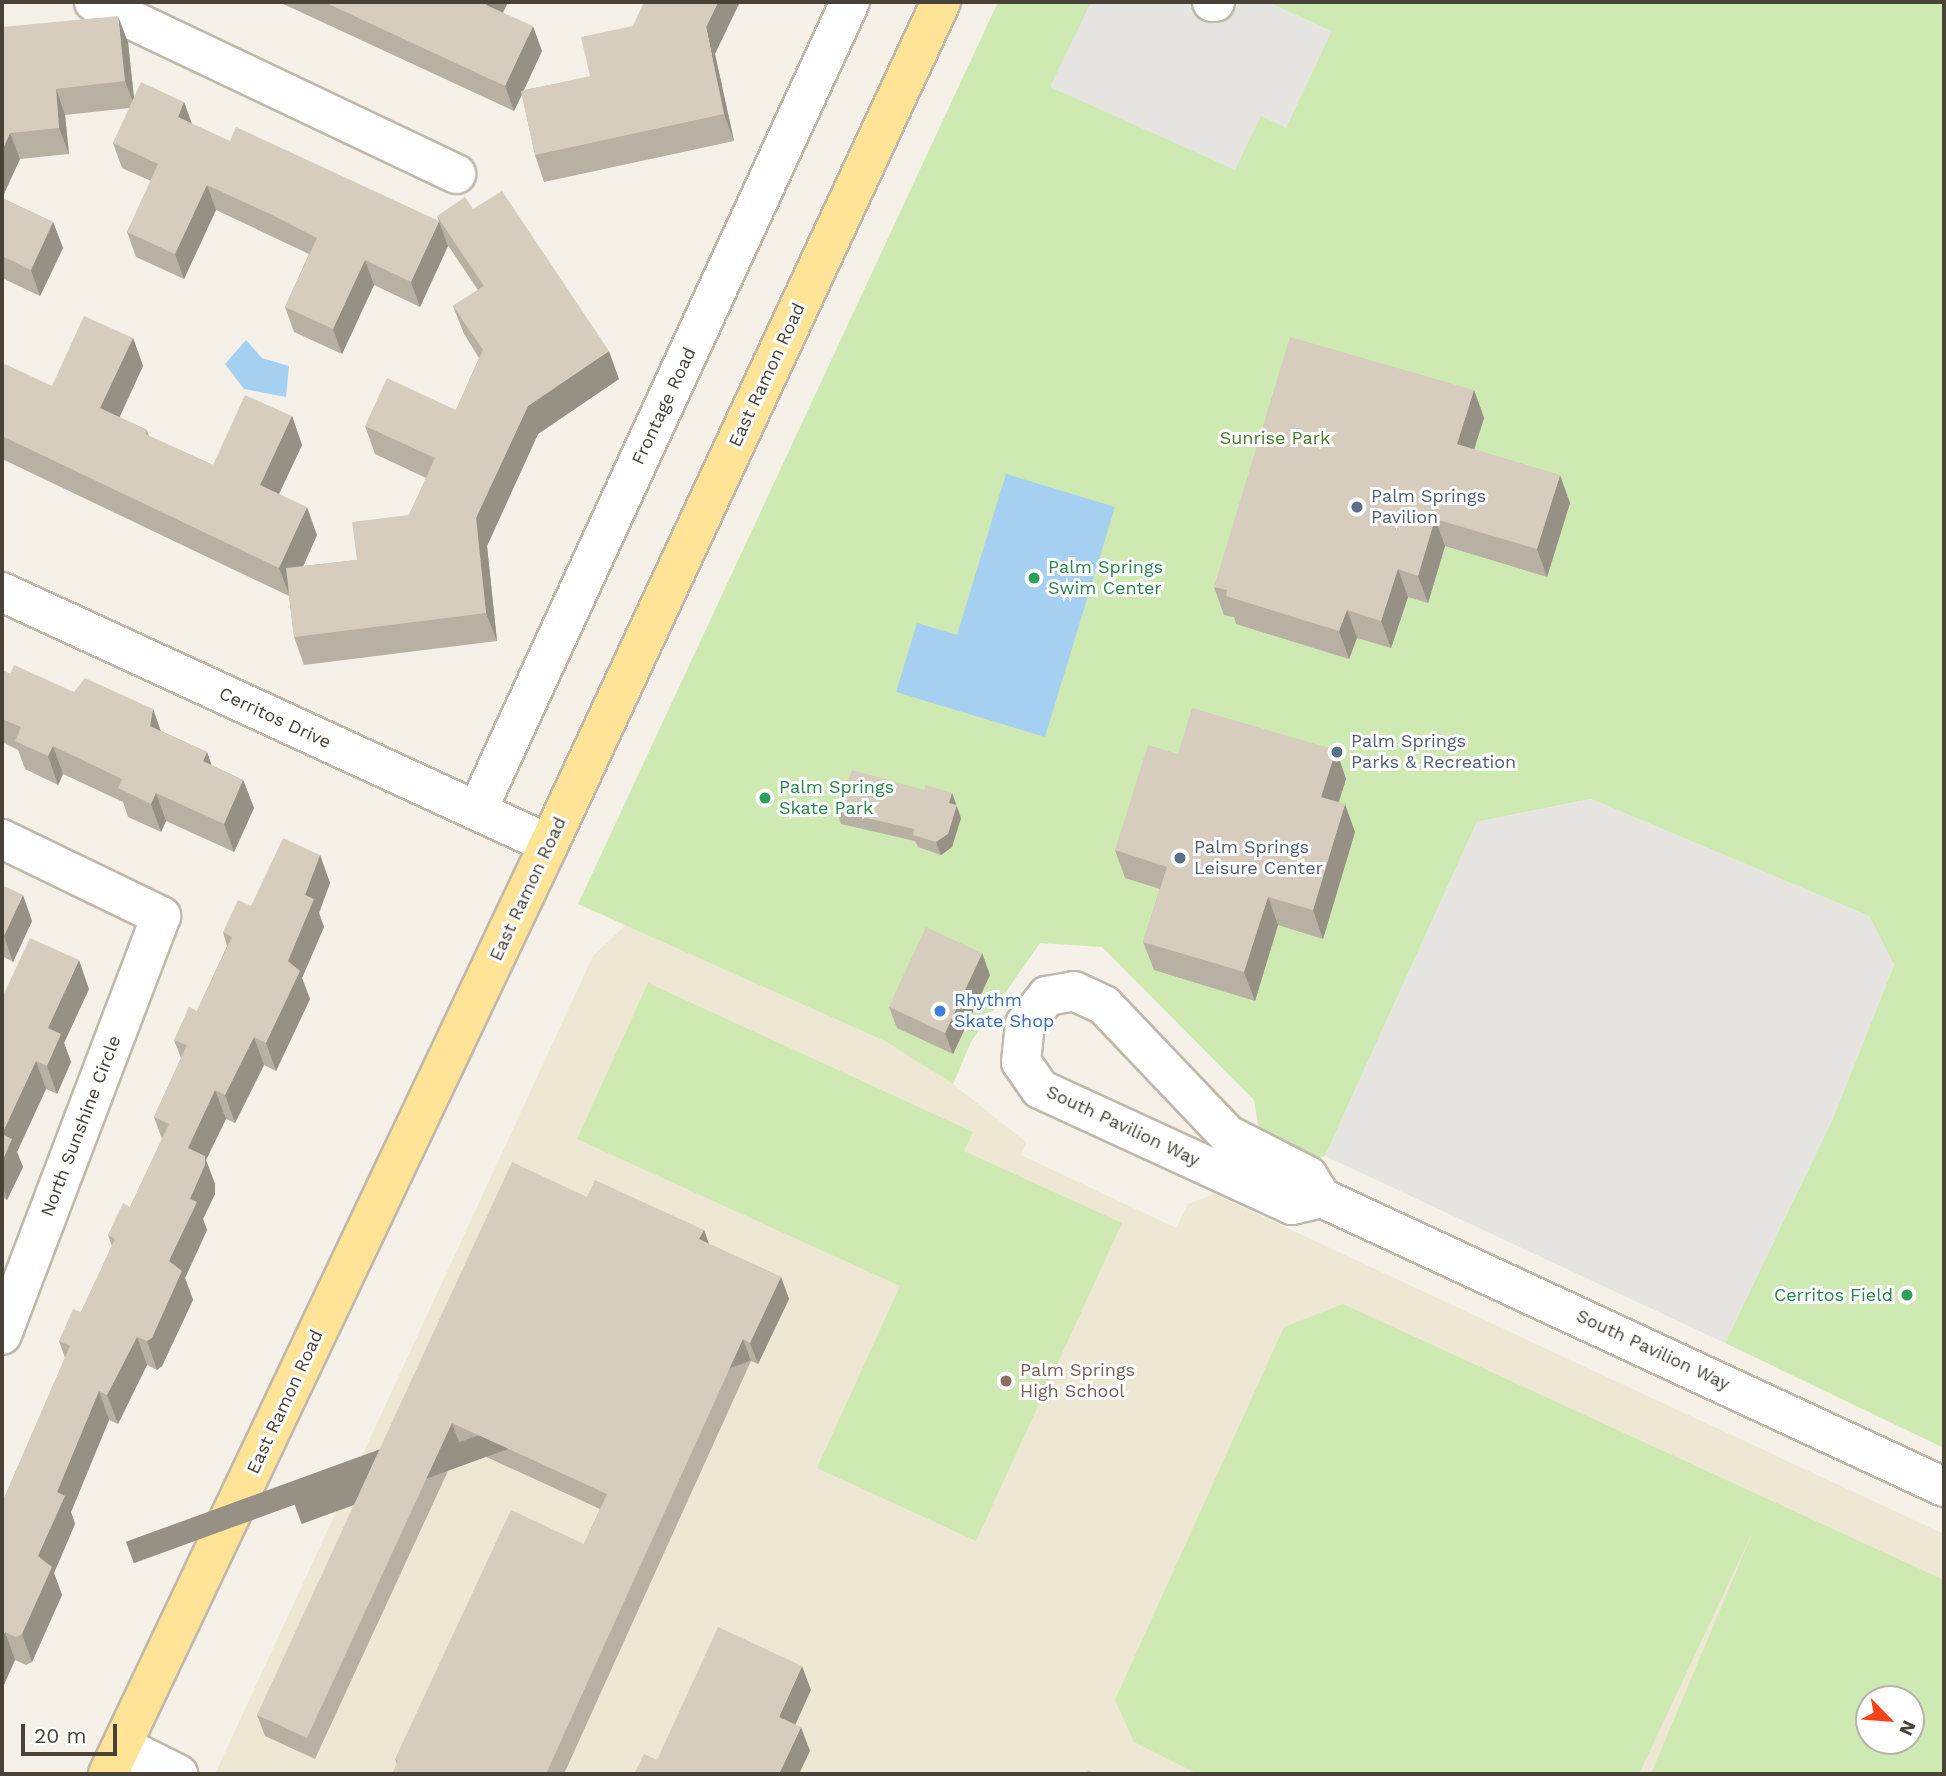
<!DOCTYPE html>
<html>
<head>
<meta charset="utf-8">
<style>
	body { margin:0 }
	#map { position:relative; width:1946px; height:1776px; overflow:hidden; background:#f5f1e9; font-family:"Work Sans",sans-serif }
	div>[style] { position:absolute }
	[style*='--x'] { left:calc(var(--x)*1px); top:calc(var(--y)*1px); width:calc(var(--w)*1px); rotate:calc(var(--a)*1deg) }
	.education>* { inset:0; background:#eee7d3 }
	.green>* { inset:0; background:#cee9b1 }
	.parking>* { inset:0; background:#e6e4e1 }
	.water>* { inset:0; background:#a5d0f1 }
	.roads { filter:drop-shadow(2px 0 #c0b9ab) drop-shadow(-2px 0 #c0b9ab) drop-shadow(0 2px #c0b9ab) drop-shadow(0 -2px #c0b9ab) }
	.minor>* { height:38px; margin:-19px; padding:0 19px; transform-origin:19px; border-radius:19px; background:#fff }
	.major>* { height:38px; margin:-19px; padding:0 19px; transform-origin:19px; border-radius:19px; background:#ffe497 }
	.wall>* { inset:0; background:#b8b0a3 }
	.shaded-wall>* { inset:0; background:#969085; transform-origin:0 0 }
	.building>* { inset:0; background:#d6cdbe; transform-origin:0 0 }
	.dots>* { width:19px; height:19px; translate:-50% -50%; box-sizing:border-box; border:4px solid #fff; border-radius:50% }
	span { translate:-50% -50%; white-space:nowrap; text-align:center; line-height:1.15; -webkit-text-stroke:6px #fff; paint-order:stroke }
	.street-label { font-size:18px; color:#484237 }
	.park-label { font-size:18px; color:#467c29 }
	.service-label { font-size:18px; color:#4e5e75 }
	.left { translate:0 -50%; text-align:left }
	.leisure-label { font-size:18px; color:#27864d }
	.right { translate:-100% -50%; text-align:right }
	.shop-label { font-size:18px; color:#366cbe }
	.education-label { font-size:18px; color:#785e54 }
	.frame { position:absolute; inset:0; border:4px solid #484237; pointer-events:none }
	.north { position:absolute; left:1855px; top:1685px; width:70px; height:70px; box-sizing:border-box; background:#fff; border:2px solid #b6b3af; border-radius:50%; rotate:115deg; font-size:19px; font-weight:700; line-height:28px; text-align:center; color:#484237 }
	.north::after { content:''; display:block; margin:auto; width:24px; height:32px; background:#fc4118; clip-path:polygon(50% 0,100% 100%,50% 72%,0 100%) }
	.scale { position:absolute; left:21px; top:1724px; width:96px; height:32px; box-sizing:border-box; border:4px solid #484237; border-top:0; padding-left:9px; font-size:21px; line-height:24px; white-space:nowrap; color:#484237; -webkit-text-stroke:5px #fff; paint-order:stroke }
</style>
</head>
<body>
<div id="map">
	<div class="education">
		<div style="clip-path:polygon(evenodd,627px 924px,885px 1041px,953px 1084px,1026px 1142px,1021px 1155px,1176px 1228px,1188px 1204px,1214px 1194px,1944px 1534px,1944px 1774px,215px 1774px,593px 956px,627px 924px,1869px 1699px,1911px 1699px,1911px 1741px,1869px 1741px,1869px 1699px)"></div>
	</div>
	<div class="green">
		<div style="clip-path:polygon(998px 2px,1944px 2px,1944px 1448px,1725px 1343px,1833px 1118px,1894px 965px,1869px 916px,1591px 799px,1477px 822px,1325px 1156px,1307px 1161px,1260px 1137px,1254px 1100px,1102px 947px,1040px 943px,971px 1042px,953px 1084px,885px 1041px,578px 904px)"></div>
		<div style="clip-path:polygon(648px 983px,973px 1132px,964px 1151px,1122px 1223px,976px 1541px,817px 1468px,900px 1286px,577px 1139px)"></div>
		<div style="clip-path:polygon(evenodd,1343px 1304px,1944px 1580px,1944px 1774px,1651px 1774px,1755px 1527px,1639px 1774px,1198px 1774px,1134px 1742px,1115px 1700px,1284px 1327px,1343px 1304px,1869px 1699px,1911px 1699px,1911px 1741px,1869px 1741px,1869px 1699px)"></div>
	</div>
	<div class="parking">
		<div style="clip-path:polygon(1091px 2px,1268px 2px,1332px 31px,1286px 128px,1261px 116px,1235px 170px,1050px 87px)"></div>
		<div style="clip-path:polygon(1591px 799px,1869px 916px,1894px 965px,1833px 1118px,1725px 1343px,1325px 1156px,1477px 822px)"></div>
	</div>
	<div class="water">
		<div style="clip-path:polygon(246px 340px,262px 358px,289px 366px,286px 397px,244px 389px,225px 364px)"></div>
		<div style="clip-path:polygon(1006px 474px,1115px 507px,1045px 737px,896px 692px,917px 623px,957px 635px)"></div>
	</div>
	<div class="roads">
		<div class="minor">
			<div style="--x:94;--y:2;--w:401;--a:25.4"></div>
			<div style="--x:1212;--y:2;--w:3;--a:0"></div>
			<div style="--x:2;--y:592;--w:602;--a:24.74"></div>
			<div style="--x:477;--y:811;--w:891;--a:-65.25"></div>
			<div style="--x:2;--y:839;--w:177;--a:25.8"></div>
			<div style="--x:161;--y:916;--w:448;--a:110.8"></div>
			<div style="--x:1322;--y:1198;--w:31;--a:167"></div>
			<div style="--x:1292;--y:1205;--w:277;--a:-155.3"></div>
			<div style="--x:1040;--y:1089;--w:33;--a:-125"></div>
			<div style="--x:1021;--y:1062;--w:38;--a:-84"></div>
			<div style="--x:1025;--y:1024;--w:36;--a:-52"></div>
			<div style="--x:1047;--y:996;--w:27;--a:-10"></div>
			<div style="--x:1074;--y:991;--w:33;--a:25"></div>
			<div style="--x:1104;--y:1005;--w:180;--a:46.4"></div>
			<div style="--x:1228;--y:1135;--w:90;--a:27.1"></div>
			<div style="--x:1308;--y:1176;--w:26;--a:58"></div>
			<div style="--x:1322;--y:1198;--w:686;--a:24.92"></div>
			<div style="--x:122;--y:1746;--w:63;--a:26.6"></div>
		</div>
		<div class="major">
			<div style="--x:108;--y:1774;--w:1029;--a:-64.63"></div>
			<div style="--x:549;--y:844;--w:929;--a:-65.04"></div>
		</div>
	</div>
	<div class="wall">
		<div style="clip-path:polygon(279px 2px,508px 2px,503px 12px,542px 51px,524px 90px,715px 54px,734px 141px,544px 182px,535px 155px,522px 95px,514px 111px)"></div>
		<div style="clip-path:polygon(2px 27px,128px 42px,134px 99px,184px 102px,192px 124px,448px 246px,420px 307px,374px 285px,342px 354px,294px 332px,285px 307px,309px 254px,216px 210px,184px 279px,136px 257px,127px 232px,151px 181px,122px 168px,113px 143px,130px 108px,65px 115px,69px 154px,20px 159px,2px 198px)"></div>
		<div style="clip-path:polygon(2px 198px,53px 222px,63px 248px,40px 296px,2px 278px)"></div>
		<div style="clip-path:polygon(473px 209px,619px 379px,538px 434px,487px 546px,497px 641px,304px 665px,294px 637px,289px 596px,2px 459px,2px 371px,52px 386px,133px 338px,143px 366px,119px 417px,147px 430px,149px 436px,213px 465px,292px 416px,302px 445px,279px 494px,317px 535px,303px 566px,357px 560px,409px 515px,426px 478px,375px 454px,365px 426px,456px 410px,479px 358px,464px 334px,453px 306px,478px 290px,447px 244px,437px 216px)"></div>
		<div style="clip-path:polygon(1474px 390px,1484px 418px,1474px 449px,1570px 503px,1547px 577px,1445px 546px,1428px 603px,1408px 597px,1391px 648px,1357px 638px,1349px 659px,1236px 624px,1234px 617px,1224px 615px,1214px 587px)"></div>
		<div style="clip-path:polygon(2px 670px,10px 674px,74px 692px,153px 709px,161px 731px,207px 752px,211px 765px,243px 780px,254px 808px,234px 852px,166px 821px,161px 832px,128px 817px,123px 802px,63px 774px,58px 785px,25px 769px,18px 750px,2px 742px)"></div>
		<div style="clip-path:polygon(1336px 750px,1346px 779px,1339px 802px,1355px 832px,1323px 939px,1278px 925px,1255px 1001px,1154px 970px,1143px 942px,1160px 889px,1125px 878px,1115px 850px,1178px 754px)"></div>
		<div style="clip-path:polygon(924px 790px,952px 793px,961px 818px,952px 847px,941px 855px,918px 847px,915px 841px,841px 824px,837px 811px)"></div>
		<div style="clip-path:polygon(320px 855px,330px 883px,319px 913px,324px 927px,302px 978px,310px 999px,276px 1071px,264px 1065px,235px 1123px,226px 1119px,206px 1160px,215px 1184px,215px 1194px,203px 1219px,207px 1230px,185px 1278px,193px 1300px,162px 1366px,157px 1370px,147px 1365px,118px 1424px,109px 1420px,71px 1512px,75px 1524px,54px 1573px,62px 1595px,32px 1662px,26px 1665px,15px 1660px,2px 1689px,2px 1503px,65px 1358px,59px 1341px,81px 1312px,112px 1246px,108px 1235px,130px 1207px,162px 1139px,154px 1117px,181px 1058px,174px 1040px,197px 1011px,227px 946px,223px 932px,251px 906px)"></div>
		<div style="clip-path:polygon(2px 885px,32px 921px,13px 962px,2px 956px)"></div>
		<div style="clip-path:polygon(990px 975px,953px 1054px,897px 1028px,889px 1007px)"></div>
		<div style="clip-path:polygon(89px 989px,64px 1043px,71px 1062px,57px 1094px,46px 1089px,17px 1152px,23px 1167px,7px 1200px,2px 1197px,2px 998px)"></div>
		<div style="clip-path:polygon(587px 1197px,704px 1230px,709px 1244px,781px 1277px,789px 1299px,758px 1364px,751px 1361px,564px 1774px,392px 1774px,397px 1764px,395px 1759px,584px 1544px,600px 1509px,460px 1445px,315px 1759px,265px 1736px,257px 1715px)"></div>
	</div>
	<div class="shaded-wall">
		<div style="clip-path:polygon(487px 2px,508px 2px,495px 29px,486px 5px)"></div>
		<div style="clip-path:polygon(718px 2px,740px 2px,715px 54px,734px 141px,724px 114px,706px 27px)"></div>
		<div style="clip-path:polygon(118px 16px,128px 42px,135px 107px,125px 81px)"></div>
		<div style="clip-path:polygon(533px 26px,542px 51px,514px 111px,505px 86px)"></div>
		<div style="clip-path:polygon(56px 89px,65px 115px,69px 154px,59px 128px)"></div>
		<div style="clip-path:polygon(184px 102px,193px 127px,178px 117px)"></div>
		<div style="clip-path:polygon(10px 133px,20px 159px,2px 198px,2px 151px)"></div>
		<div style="clip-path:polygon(207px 185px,216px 210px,184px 279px,175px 254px)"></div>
		<div style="clip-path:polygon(439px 221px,448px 246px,420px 307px,411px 282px)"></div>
		<div style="clip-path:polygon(53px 222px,63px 248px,40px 296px,31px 270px)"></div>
		<div style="clip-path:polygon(365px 260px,374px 285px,342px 354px,333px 329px)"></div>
		<div style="clip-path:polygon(133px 338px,143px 366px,111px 436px,100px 408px)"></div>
		<div style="clip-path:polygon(609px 351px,619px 379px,538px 434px,487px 546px,497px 641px,486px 613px,476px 518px,528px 406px)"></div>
		<div style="clip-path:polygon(1474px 390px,1484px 418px,1467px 472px,1457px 444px)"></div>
		<div style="clip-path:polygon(292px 416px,302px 445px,270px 513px,260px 485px)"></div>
		<div style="clip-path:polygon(1560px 475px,1570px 503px,1547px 577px,1537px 549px)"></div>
		<div style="clip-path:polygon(307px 507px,317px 535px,290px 596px,279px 568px)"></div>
		<div style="clip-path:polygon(1435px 519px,1445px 546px,1428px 603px,1418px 576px)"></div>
		<div style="clip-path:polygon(1398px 569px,1408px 597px,1391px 648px,1381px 621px)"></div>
		<div style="clip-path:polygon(1347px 610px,1357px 638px,1349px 659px,1339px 631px)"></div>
		<div style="clip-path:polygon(153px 709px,163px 738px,150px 726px)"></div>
		<div style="clip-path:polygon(53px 746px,63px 774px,58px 785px,48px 756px)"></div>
		<div style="clip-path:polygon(1336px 750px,1346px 779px,1331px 825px,1321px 797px)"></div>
		<div style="clip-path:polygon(207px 752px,217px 781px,203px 761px)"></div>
		<div style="clip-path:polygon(243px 780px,254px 808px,234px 852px,224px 824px)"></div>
		<div style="clip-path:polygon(156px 793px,166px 821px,161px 832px,151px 804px)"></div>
		<div style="clip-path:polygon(952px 793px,961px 818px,952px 847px,941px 855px,936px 842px)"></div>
		<div style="clip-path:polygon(1345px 804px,1355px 832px,1323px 939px,1313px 910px)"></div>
		<div style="clip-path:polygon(320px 855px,330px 883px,319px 913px,324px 927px,302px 978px,310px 999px,276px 1071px,266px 1043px,305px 895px)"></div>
		<div style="clip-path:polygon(23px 895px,32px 921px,13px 962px,4px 936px)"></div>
		<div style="clip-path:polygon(1268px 897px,1278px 925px,1255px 1001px,1244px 972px)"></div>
		<div style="clip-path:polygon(982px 953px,990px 975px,953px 1054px,945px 1033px)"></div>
		<div style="clip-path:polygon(79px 960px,89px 989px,64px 1043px,71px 1062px,57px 1094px,47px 1066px,48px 1028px)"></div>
		<div style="clip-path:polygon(254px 1037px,264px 1065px,235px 1123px,225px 1095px)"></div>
		<div style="clip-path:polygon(36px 1061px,46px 1089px,17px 1152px,23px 1167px,7px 1200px,2px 1184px,2px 1134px)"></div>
		<div style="clip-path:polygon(215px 1090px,226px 1119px,206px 1160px,215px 1184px,215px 1194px,203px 1219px,207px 1230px,185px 1278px,193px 1300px,162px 1366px,157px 1370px,147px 1341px,169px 1261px,190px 1199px,188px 1148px)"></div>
		<div style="clip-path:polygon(704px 1230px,711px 1251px,699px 1239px)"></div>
		<div style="clip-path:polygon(781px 1277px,789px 1299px,758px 1364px,750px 1343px)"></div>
		<div style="clip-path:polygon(137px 1337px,147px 1365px,118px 1424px,107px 1395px)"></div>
		<div style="left:743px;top:1339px;width:23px;height:478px;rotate:70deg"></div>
		<div style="clip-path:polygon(99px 1391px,109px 1420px,71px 1512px,75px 1524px,54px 1573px,62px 1595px,32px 1662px,22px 1634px,38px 1556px,57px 1492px)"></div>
		<div style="left:452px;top:1423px;width:23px;height:347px;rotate:70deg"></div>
		<div style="clip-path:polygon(5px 1632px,15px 1660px,2px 1689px,2px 1639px)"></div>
		<div style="clip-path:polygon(802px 1666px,811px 1690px,788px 1741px,779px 1717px)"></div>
		<div style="clip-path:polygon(801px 1727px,810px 1751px,799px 1774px,779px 1774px)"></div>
	</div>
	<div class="building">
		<div style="clip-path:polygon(324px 2px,487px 2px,486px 5px,533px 26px,505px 86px)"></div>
		<div style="clip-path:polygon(644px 2px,718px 2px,706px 27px,724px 114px,535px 155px,521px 91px,590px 76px,581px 37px,633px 26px)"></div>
		<div style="clip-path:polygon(118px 16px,125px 81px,56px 89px,59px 128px,10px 133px,2px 151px,2px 27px)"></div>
		<div style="clip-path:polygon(141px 82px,184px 102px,178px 117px,230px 141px,236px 127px,439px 221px,411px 282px,365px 260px,333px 329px,285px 307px,317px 238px,272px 215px,207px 185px,175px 254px,127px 232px,158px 164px,113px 143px)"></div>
		<div style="clip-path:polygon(502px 191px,609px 351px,528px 406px,476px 518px,486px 613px,294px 637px,286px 568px,357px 560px,352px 522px,409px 515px,435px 458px,365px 426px,387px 378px,456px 410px,483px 350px,453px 306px,484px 286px,437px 216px,465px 197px,473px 209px)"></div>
		<div style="clip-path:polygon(2px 198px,53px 222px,31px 270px,2px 256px)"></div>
		<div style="clip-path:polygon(84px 316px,133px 338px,100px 408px,147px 430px,145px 434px,213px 465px,245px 395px,292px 416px,260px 485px,307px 507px,279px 568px,2px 436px,2px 371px,5px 364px,52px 386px)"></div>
		<div style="clip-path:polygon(1290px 337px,1474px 390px,1457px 444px,1560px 475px,1537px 549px,1435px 519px,1418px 576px,1398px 569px,1381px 621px,1347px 610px,1339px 631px,1226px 596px,1227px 590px,1214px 587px)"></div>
		<div style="clip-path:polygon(14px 665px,74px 692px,85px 678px,153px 709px,150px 726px,207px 752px,203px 761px,243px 780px,224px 824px,156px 793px,151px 804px,118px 788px,122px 779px,53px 746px,48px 756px,15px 741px,21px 727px,2px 719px,2px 670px,10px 674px)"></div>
		<div style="clip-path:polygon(1192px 708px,1336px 750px,1321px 797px,1345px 804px,1313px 910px,1268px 897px,1244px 972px,1143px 942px,1167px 867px,1115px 850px,1148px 745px,1178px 754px)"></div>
		<div style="clip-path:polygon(852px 770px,924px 790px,926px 785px,952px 793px,949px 803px,957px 805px,948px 834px,936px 842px,913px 835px,914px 829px,837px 811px)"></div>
		<div style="clip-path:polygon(283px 838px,320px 855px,305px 895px,314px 899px,288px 961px,300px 971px,266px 1043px,254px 1037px,225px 1095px,215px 1090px,188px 1148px,205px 1156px,205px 1165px,190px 1199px,197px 1202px,169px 1261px,182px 1271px,152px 1338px,147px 1341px,137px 1337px,107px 1395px,99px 1391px,57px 1492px,65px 1496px,38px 1556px,52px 1567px,22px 1634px,16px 1637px,5px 1632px,2px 1639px,2px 1503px,70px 1346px,59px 1341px,73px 1309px,81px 1312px,115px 1239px,108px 1235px,123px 1203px,130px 1207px,169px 1124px,154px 1117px,187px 1045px,174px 1040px,189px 1007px,197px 1011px,232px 937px,223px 932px,238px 900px,251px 906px)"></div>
		<div style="clip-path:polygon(2px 885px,23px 895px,4px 936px,2px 935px)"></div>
		<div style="left:926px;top:927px;width:62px;height:88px;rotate:25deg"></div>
		<div style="clip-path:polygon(30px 938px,79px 960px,48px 1028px,61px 1034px,47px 1066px,36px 1061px,2px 1134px,2px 998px)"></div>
		<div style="clip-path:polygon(2px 1134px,12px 1139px,2px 1162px)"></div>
		<div style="clip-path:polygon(512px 1162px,587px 1197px,595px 1180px,704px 1230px,699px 1239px,781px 1277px,750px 1343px,743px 1339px,546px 1774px,392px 1774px,398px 1761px,395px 1759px,511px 1510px,584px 1544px,607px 1494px,452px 1423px,307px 1738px,257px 1715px)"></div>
		<div style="clip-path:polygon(718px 1627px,802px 1666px,779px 1717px,801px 1727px,779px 1774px,634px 1774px,644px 1754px,657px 1760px)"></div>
		<div style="clip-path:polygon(1088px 1770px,1096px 1774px,1086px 1774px)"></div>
	</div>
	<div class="dots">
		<div style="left:1357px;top:507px;background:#5c6f8a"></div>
		<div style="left:1034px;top:578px;background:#2e9e5b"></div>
		<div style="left:1337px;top:752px;background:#5c6f8a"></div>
		<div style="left:765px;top:798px;background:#2e9e5b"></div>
		<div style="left:1180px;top:858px;background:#5c6f8a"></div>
		<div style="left:940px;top:1011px;background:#3f7fe0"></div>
		<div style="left:1907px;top:1295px;background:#2e9e5b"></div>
		<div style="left:1006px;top:1381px;background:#8d6e63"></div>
	</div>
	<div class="street-label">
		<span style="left:767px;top:375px;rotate:-65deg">East Ramon Road</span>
		<span style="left:664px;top:406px;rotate:-65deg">Frontage Road</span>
		<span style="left:275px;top:718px;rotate:25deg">Cerritos Drive</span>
		<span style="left:528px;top:889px;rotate:-65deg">East Ramon Road</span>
		<span style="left:81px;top:1126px;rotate:-69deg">North Sunshine Circle</span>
		<span style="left:1123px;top:1126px;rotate:25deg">South Pavilion Way</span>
		<span style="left:1653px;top:1350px;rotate:25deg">South Pavilion Way</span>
		<span style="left:285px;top:1402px;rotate:-65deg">East Ramon Road</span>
	</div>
	<div class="park-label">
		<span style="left:1275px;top:438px">Sunrise Park</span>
	</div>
	<div class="service-label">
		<span class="left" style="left:1371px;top:507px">Palm Springs<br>Pavilion</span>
		<span class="left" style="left:1351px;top:752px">Palm Springs<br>Parks &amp; Recreation</span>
		<span class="left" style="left:1194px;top:858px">Palm Springs<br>Leisure Center</span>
	</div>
	<div class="leisure-label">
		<span class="left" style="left:1048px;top:578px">Palm Springs<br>Swim Center</span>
		<span class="left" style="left:779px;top:798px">Palm Springs<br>Skate Park</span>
		<span class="right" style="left:1893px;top:1295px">Cerritos Field</span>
	</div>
	<div class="shop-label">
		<span class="left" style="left:954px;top:1011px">Rhythm<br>Skate Shop</span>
	</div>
	<div class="education-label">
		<span class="left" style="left:1020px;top:1381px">Palm Springs<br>High School</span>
	</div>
	<div class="frame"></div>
	<div class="north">N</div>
	<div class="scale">20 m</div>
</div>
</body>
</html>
